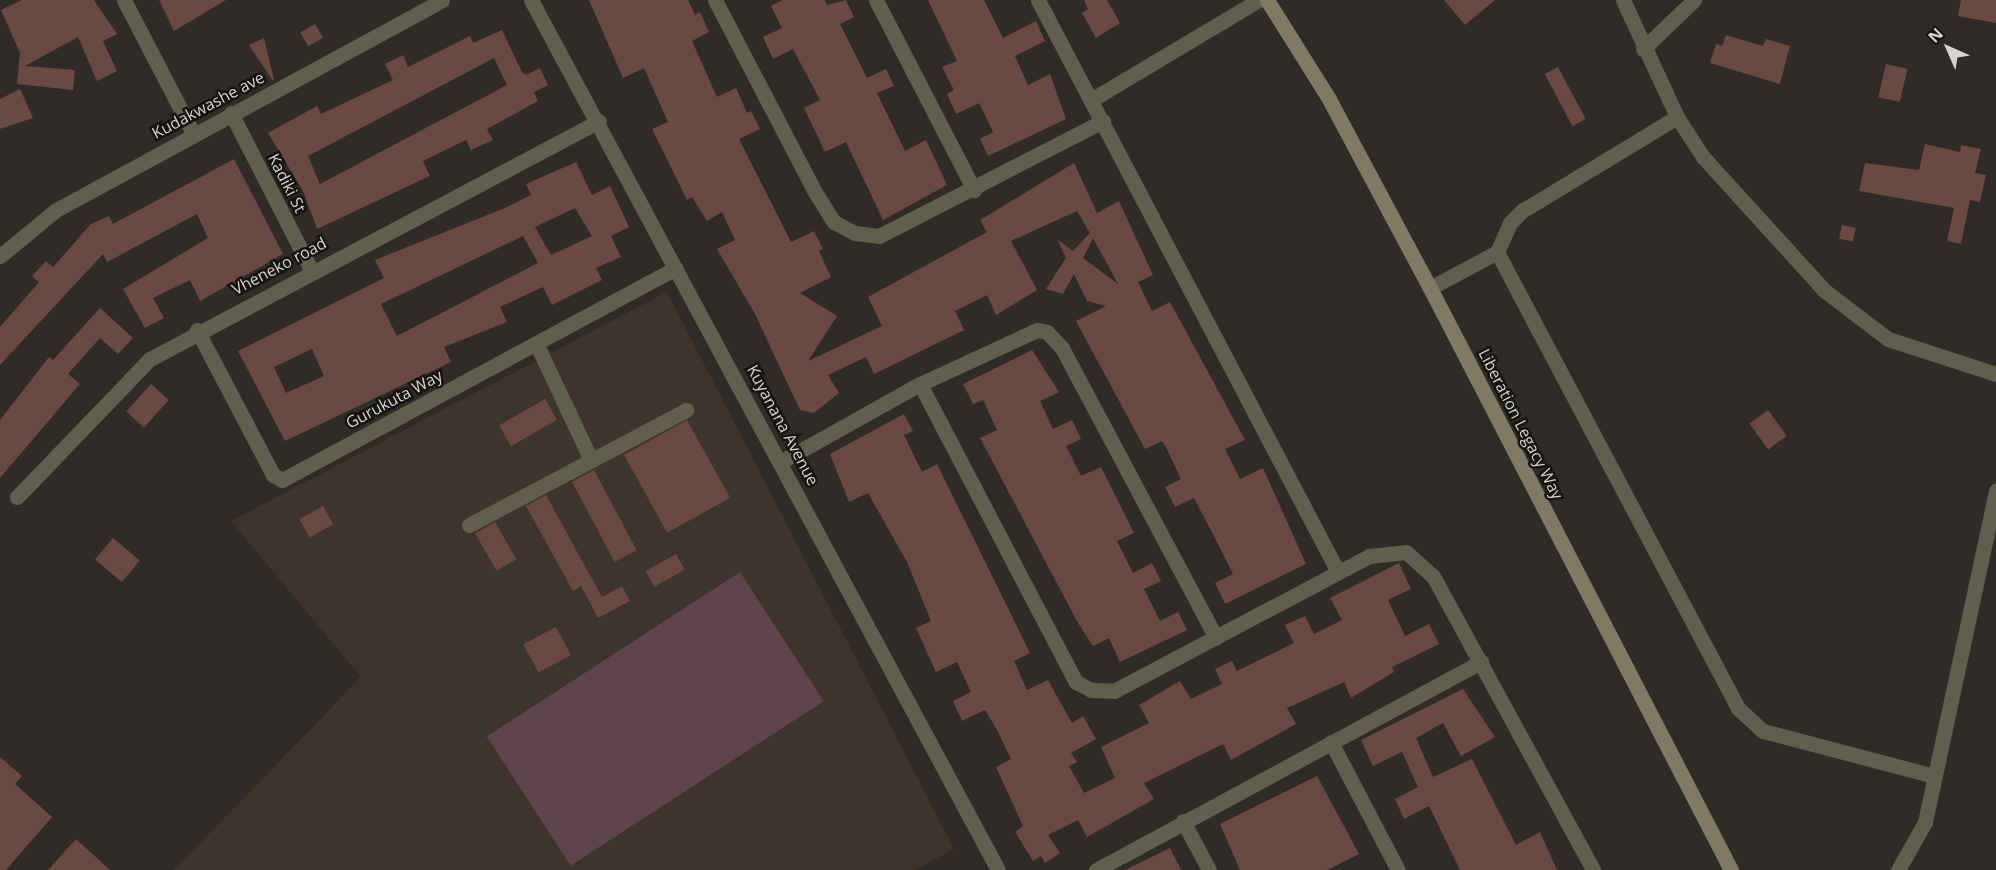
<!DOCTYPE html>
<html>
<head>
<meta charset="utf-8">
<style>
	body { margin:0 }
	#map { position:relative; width:1996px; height:870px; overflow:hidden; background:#302b27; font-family:"Open Sans",sans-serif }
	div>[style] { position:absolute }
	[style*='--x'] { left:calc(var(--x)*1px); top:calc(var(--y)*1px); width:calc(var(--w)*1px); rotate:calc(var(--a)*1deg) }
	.built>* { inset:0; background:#3d342b }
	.green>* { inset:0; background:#5f434d; transform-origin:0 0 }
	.building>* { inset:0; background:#6a4843; transform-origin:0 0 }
	.minor>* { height:15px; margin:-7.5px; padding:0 7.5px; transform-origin:7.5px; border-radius:7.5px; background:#615e50 }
	.secondary>* { height:15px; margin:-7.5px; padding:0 7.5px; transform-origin:7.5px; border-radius:7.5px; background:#7e7a64 }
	span { translate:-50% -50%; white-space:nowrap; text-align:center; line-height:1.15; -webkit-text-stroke:5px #161412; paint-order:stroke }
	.street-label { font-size:16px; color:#d7d4d1 }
	.north { position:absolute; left:1918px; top:18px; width:60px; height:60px; -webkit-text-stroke:4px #161412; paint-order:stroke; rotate:315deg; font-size:16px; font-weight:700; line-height:24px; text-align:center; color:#d7d4d1 }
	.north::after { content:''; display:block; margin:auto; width:21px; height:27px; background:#d7d4d1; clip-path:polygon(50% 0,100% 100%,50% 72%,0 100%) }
</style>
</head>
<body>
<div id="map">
	<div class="built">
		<div style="clip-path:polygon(667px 292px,954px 849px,915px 870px,174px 870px,361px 677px,231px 521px)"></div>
	</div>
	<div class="green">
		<div style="left:740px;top:572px;width:154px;height:302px;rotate:57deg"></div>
	</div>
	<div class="building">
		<div style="clip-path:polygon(22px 0,94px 0,117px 34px,103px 41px,117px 71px,97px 81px,78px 37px,25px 66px,75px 70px,73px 90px,17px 84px,20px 53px,1px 10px)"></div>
		<div style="clip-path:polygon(159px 0,226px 0,174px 31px)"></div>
		<div style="clip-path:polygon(evenodd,589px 0,688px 0,695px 15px,700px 12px,709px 32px,692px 41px,717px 97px,736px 88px,747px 113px,751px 111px,760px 129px,739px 139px,791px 242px,814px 231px,823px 249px,819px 251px,831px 277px,800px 293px,837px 316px,808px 361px,882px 326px,868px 297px,987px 232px,980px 220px,1074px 163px,1097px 213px,1119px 201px,1153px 275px,1138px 282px,1152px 311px,1170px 302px,1245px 440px,1225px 449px,1240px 479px,1263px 468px,1306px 564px,1225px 604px,1215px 583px,1233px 574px,1218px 544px,1194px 498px,1175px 507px,1165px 487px,1181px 479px,1166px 447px,1162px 441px,1145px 449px,1076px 321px,1106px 306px,1087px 301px,1074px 274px,1063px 294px,1046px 289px,1066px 258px,1057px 239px,1073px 251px,1090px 233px,1077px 211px,1011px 241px,1037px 290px,996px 315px,987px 295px,955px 311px,964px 330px,874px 374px,866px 357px,828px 375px,839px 393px,814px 413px,800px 410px,755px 314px,717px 249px,735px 240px,722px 212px,707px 221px,692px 197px,687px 200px,652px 129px,668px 122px,644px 68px,623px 78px,589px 0,1093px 238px,1118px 284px,1083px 258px,1093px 238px)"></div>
		<div style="clip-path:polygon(782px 0,825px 0,827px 5px,846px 0,854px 17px,840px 24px,867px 78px,886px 69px,894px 86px,877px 93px,905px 151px,926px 140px,947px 185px,883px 220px,846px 142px,825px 152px,804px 108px,820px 100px,793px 49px,773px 59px,763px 37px,782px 28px,771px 6px)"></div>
		<div style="clip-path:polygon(928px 0,984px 0,1003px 38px,1036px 21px,1045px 41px,1015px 56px,1028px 85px,1050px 74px,1066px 119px,988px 156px,980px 139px,993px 132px,979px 103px,956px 114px,947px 94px,954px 90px,942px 67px,957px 61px)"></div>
		<div style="clip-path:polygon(1084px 0,1107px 0,1120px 23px,1096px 38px,1082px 13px,1088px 9px)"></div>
		<div style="clip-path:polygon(1444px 0,1495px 0,1465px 25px)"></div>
		<div style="clip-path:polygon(1961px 0,1996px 0,1996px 23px,1958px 16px)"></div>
		<div style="left:315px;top:24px;width:16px;height:17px;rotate:60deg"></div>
		<div style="clip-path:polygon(evenodd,502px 30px,522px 72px,526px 75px,540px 68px,548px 85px,534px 92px,538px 101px,487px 129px,493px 140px,471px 150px,466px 140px,423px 161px,430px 176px,317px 229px,303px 191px,268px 133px,317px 106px,321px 114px,393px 80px,385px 64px,403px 55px,408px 67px,470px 36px,473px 43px,502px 30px,494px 58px,507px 85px,320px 184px,308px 156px,494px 58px)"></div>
		<div style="clip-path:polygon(1726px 35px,1763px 46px,1766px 39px,1790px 46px,1780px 84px,1710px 63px,1716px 44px,1722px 46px)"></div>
		<div style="clip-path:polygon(264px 38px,274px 80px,273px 81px,249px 45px)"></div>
		<div style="left:1886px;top:64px;width:22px;height:34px;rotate:13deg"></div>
		<div style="left:1558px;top:67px;width:59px;height:15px;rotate:62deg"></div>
		<div style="clip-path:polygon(20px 89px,33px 118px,0 129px,0 99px)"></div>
		<div style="clip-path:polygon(1925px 144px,1960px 152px,1961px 145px,1981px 149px,1975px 173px,1986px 175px,1980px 202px,1970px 200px,1961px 244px,1947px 241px,1954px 208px,1859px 191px,1865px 163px,1919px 170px)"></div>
		<div style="clip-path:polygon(234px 159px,283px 254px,200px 301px,190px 280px,153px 298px,164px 318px,145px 328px,123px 289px,208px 238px,197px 214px,107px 262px,103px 254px,0 365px,0 327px,39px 282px,32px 276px,46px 261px,53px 267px,91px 224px,109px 216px,113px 224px)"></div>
		<div style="clip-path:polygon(evenodd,576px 162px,592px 195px,610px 186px,629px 227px,611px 236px,621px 257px,596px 268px,602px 280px,552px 305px,543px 287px,500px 307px,507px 322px,444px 347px,451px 362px,285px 441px,238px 351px,384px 278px,375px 260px,505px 208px,531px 195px,526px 184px,576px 162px,575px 208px,592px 236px,551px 255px,535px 227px,575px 208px,576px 162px,523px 236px,538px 263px,397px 336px,381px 304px,523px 236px,576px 162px,312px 349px,324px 376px,286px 393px,274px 367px,312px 349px)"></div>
		<div style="left:1842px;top:225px;width:14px;height:14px;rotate:12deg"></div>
		<div style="clip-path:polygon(100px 308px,133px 338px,118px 354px,100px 338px,68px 374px,80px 384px,0 478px,0 420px,49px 357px,53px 360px)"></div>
		<div style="clip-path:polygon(1032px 350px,1059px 392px,1040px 401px,1053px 429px,1072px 420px,1081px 439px,1066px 446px,1081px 476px,1101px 467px,1134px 533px,1117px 541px,1133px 573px,1152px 563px,1161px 581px,1144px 589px,1160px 621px,1178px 612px,1187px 630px,1120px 662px,1109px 638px,1093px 646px,1078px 623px,980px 438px,997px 430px,983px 400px,973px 404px,963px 384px)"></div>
		<div style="left:151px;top:384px;width:24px;height:37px;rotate:42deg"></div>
		<div style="left:545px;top:399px;width:24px;height:53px;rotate:60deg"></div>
		<div style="left:1768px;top:410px;width:32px;height:23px;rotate:54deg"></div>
		<div style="clip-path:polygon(904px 414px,913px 431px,904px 435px,922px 472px,937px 464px,1030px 653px,1014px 661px,1027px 690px,1048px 680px,1072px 723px,1083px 716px,1096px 739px,1071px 753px,1077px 762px,1069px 766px,1084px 793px,1115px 778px,1101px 747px,1149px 723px,1139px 705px,1180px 681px,1191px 699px,1222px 684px,1215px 669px,1232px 661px,1237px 671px,1294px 643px,1285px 625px,1305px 616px,1314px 634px,1342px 620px,1330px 598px,1399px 563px,1411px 589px,1388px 600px,1405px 636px,1429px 624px,1439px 644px,1392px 667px,1394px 672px,1351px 698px,1344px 682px,1287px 708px,1296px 724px,1231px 760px,1223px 744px,1144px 783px,1154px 799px,1087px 837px,1078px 820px,1048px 835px,1060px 853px,1045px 863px,1041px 856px,1033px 861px,1015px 832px,1023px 826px,996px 767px,1011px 759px,997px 730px,985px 710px,962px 721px,953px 701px,971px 692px,957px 662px,936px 672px,916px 628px,931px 621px,907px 562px,868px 493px,849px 502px,830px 454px)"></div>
		<div style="left:687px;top:420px;width:89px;height:72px;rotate:61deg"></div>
		<div style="left:594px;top:470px;width:91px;height:25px;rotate:62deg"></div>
		<div style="clip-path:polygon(546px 495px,602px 597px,622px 586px,630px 601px,598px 618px,581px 586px,573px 591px,526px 506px)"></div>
		<div style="left:323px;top:506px;width:21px;height:27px;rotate:61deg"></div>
		<div style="left:495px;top:522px;width:43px;height:23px;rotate:60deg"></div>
		<div style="left:113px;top:538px;width:35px;height:28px;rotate:40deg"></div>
		<div style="left:676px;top:554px;width:18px;height:35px;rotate:61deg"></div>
		<div style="left:556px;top:627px;width:32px;height:37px;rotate:62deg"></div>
		<div style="clip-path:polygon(1463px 689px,1495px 737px,1461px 756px,1443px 723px,1416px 738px,1433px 777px,1472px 759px,1516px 845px,1540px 832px,1557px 870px,1460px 870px,1429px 806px,1404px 819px,1395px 799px,1418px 787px,1402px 752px,1373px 766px,1361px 740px)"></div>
		<div style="clip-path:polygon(0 757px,22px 776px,15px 784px,52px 817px,6px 870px,0 870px)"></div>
		<div style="clip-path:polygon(1317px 776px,1359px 854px,1327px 870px,1240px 870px,1220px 824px)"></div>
		<div style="clip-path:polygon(76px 839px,110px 870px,48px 870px)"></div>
		<div style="clip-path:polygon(1170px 848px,1181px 870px,1125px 870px)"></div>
	</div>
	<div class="minor">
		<div style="--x:124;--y:0;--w:150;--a:62.6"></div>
		<div style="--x:531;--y:0;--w:987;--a:61.77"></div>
		<div style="--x:715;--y:0;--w:216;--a:62.5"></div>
		<div style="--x:815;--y:192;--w:36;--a:58"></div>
		<div style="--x:834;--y:222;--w:24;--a:28"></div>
		<div style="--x:855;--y:233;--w:24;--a:7"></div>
		<div style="--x:879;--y:236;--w:252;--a:-27.2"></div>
		<div style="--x:876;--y:0;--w:214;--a:62.7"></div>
		<div style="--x:1038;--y:0;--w:646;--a:62.32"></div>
		<div style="--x:1623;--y:0;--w:129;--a:65.2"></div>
		<div style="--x:1677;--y:117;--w:48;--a:57"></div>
		<div style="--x:1703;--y:157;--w:181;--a:47.7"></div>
		<div style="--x:1825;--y:291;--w:79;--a:37.3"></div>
		<div style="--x:1888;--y:339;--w:114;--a:18"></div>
		<div style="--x:1643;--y:49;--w:71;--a:-43.9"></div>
		<div style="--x:1091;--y:100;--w:196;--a:-30.8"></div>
		<div style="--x:231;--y:113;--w:175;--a:62.9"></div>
		<div style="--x:1677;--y:117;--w:181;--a:148.8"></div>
		<div style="--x:1522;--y:211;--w:17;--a:135"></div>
		<div style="--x:1510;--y:223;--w:32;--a:114"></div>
		<div style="--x:1497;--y:252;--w:516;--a:62.14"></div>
		<div style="--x:1738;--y:708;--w:34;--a:43"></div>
		<div style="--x:1763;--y:731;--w:177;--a:14.7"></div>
		<div style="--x:0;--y:256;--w:72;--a:-39.4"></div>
		<div style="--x:56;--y:210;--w:439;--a:-28.5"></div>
		<div style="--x:1430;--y:288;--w:76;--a:-28.2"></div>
		<div style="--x:197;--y:330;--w:164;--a:62.3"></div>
		<div style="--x:273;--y:475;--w:10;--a:29"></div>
		<div style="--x:282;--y:480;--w:447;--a:-28.3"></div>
		<div style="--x:536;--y:343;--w:129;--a:64.8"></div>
		<div style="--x:920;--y:384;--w:336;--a:62.4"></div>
		<div style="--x:1076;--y:682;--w:17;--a:28"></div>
		<div style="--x:1091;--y:690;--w:23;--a:2"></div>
		<div style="--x:1114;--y:691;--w:289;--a:-27.9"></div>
		<div style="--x:1369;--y:556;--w:37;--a:-6"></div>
		<div style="--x:1406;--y:552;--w:36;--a:42"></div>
		<div style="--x:1433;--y:576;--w:335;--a:61.4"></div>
		<div style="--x:782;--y:461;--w:158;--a:-29.2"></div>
		<div style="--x:920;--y:384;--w:129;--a:-24.8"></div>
		<div style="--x:1037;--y:330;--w:10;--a:11"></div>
		<div style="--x:1047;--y:332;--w:22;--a:47"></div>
		<div style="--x:1062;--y:348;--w:328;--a:62"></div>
		<div style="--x:17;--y:497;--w:192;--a:-46.1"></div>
		<div style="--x:150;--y:359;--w:508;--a:-27.93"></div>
		<div style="--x:469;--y:525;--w:246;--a:-27.9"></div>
		<div style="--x:1331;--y:742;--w:144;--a:62.4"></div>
		<div style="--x:1183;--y:821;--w:55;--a:62"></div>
		<div style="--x:1096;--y:870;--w:438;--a:-28.4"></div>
		<div style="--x:1898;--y:870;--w:55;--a:-60.6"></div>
		<div style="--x:1925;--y:822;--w:339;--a:-77.9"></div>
	</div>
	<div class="secondary">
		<div style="--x:1267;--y:0;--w:117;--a:57.9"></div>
		<div style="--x:1329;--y:99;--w:214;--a:61.9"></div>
		<div style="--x:1430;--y:288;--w:655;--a:62.65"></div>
	</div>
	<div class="street-label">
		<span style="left:208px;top:105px;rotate:-28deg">Kudakwashe ave</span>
		<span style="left:287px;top:183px;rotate:63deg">Kadiki St</span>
		<span style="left:279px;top:266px;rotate:-28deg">Vheneko road</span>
		<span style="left:394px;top:399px;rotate:-28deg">Gurukuta Way</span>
		<span style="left:1521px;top:424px;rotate:63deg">Liberation Legacy Way</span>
		<span style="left:783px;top:425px;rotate:62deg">Kuyanana Avenue</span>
	</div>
	<div class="north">N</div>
</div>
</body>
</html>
